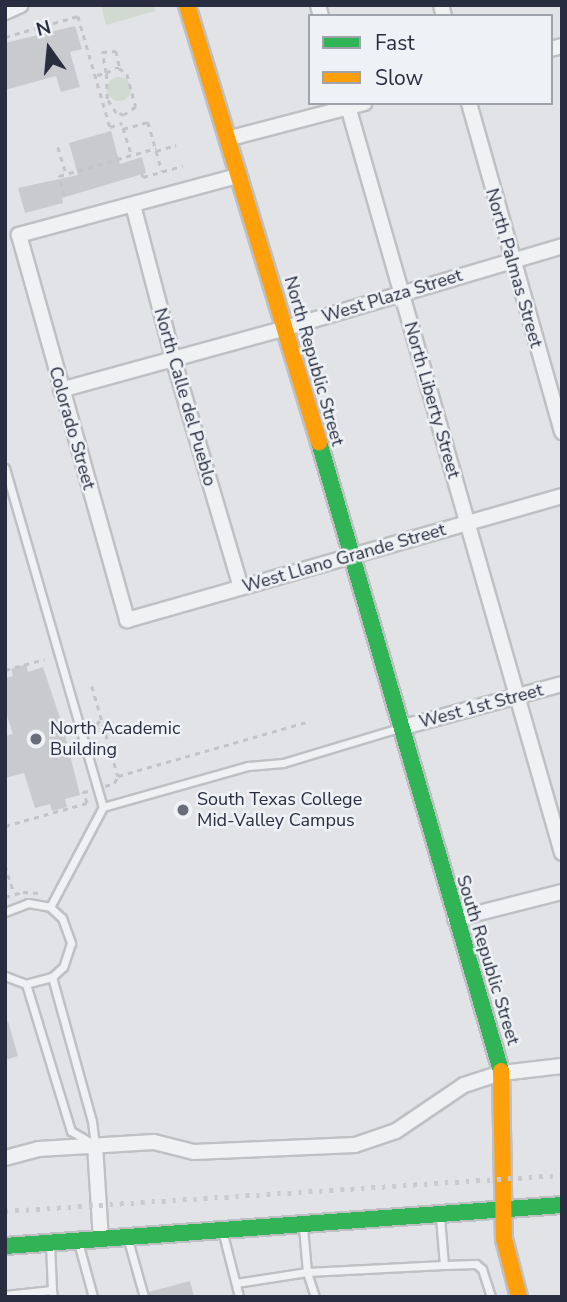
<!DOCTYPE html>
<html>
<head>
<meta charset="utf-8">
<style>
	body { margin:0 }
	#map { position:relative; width:567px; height:1302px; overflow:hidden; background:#e1e3e6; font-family:"Nunito Sans",sans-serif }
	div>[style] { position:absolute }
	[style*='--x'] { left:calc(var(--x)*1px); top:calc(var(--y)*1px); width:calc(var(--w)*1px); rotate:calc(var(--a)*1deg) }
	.green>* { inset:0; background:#d0dad1 }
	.round { border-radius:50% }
	.building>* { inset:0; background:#c8cace }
	.path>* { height:2.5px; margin-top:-1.25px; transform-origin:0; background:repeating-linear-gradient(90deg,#c2c4c9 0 5px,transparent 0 10px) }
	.roads { filter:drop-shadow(2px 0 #bec0c3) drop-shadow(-2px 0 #bec0c3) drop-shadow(0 2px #bec0c3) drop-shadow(0 -2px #bec0c3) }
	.lane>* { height:7px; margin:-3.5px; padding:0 3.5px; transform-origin:3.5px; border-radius:3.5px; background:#f0f1f2 }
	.street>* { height:14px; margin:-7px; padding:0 7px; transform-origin:7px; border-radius:7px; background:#f0f1f2 }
	.fast>* { height:16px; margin:-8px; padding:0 8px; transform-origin:8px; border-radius:8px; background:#30b455 }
	.slow>* { height:16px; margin:-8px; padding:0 8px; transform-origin:8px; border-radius:8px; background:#ff9f0a }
	.rail>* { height:4.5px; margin-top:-2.25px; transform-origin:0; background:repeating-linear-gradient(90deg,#c9cbce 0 3.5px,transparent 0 10.5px) }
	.dots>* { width:19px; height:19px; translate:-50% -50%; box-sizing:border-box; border:4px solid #eef1f5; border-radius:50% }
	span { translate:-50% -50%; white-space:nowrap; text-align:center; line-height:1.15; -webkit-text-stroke:5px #eef1f5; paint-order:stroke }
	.street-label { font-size:18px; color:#282e3f }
	.poi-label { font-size:18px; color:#282e3f }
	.left { translate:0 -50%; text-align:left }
	.frame { position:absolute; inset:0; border:7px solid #282e3f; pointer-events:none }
	.legend { position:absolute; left:308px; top:14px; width:245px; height:91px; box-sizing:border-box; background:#eef1f5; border:2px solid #9fa3ac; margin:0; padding:9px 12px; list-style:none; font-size:21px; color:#282e3f }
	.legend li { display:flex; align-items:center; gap:14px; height:35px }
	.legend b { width:35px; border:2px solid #9fa3ac }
	.north { position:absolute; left:14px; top:14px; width:70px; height:70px; -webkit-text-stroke:5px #eef1f5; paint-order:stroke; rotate:345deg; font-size:19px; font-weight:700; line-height:28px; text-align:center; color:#282e3f }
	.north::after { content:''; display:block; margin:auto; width:24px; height:32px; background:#282e3f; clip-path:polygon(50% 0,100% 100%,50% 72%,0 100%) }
</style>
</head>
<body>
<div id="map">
	<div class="green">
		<div style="clip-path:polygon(101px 5px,154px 5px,155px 11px,106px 25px)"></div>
		<div class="round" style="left:107px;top:77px;width:24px;height:24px"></div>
	</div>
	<div class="building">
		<div style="clip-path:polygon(75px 26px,82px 49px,70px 52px,80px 87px,61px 92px,56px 76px,5px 90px,5px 43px)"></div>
		<div style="clip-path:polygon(111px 131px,120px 164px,142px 157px,146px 173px,62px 198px,63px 203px,25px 213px,18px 188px,78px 175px,69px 143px)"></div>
		<div style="clip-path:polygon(26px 664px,28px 672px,43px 667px,63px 727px,80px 795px,65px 799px,67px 807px,52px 811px,50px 804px,35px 808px,24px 773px,5px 778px,5px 736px,13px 734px,5px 709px,5px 678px,13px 676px,11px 669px)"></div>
		<div style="clip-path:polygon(8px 1021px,18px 1056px,5px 1060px,5px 1022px)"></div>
		<div style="clip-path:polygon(190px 1281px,194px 1297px,150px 1297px,149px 1292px)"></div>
	</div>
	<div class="path">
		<div style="--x:5;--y:37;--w:76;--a:-16"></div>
		<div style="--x:78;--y:16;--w:116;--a:73.9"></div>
		<div style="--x:110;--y:127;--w:13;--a:-18"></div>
		<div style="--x:97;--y:75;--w:9;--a:-13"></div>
		<div style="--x:106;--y:73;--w:10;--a:-29"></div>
		<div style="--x:115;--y:68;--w:4;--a:0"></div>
		<div style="--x:119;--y:68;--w:10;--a:37"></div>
		<div style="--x:127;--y:74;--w:34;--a:75"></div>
		<div style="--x:136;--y:107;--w:14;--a:146"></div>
		<div style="--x:124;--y:115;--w:8;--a:-166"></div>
		<div style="--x:116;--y:113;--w:17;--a:-123"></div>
		<div style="--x:107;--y:99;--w:26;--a:-92"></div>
		<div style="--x:106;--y:73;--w:21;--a:-101"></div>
		<div style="--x:102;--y:52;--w:14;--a:-4"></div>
		<div style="--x:116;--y:51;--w:17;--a:77"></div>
		<div style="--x:123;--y:128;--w:28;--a:72"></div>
		<div style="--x:123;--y:129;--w:26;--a:-16"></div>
		<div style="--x:148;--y:122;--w:51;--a:74.1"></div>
		<div style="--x:58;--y:147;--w:28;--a:73"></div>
		<div style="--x:156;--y:151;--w:21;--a:-17"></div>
		<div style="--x:142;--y:174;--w:3;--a:72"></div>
		<div style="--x:143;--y:177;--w:41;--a:-15.8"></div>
		<div style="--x:64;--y:196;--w:21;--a:-104"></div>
		<div style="--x:59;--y:176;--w:101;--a:-16.1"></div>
		<div style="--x:5;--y:524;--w:1;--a:90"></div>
		<div style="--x:5;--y:670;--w:41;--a:-15.4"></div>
		<div style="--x:92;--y:686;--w:94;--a:73.9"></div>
		<div style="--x:100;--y:721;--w:6;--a:129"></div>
		<div style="--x:96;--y:726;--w:8;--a:14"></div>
		<div style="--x:105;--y:786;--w:9;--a:-18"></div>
		<div style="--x:114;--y:783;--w:8;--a:-60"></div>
		<div style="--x:118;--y:776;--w:200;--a:-16"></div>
		<div style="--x:5;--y:826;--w:85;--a:-15.7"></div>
		<div style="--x:87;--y:803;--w:12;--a:-110"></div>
		<div style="--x:83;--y:792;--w:6;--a:-9"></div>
		<div style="--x:5;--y:865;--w:29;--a:72"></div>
		<div style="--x:5;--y:897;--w:19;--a:-16"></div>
		<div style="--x:23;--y:892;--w:17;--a:3"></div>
	</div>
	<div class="roads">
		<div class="lane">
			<div style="--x:5;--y:468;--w:353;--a:73.9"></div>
			<div style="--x:103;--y:807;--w:113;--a:117.9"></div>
			<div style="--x:103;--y:807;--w:151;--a:-15.8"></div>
			<div style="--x:248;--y:766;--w:35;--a:-5"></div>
			<div style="--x:283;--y:763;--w:121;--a:-16.8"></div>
			<div style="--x:5;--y:912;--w:25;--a:-21"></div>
			<div style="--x:28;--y:903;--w:22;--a:10"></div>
			<div style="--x:50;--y:907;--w:16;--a:43"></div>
			<div style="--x:62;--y:918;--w:27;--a:70"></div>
			<div style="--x:71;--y:943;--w:25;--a:108"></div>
			<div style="--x:63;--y:967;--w:15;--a:138"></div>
			<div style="--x:52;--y:977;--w:27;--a:165"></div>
			<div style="--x:26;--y:984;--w:22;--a:-159"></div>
			<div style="--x:52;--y:977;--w:149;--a:74.5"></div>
			<div style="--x:92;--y:1121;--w:24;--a:83"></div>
			<div style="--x:26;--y:984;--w:154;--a:73"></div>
			<div style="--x:71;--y:1131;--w:24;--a:30"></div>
			<div style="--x:223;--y:1234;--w:65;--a:75.7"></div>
			<div style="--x:128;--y:1240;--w:59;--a:74.3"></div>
			<div style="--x:78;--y:1242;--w:57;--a:74.7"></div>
			<div style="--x:50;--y:1244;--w:46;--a:87.5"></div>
			<div style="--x:444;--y:1265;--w:32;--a:-2"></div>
			<div style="--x:476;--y:1264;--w:8;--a:40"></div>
			<div style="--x:482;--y:1269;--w:29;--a:72"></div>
			<div style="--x:236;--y:1283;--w:72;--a:-8.8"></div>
			<div style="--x:307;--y:1272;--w:45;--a:-95.1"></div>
			<div style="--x:5;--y:1295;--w:47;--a:-6.1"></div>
			<div style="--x:52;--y:1290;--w:7;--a:82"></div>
			<div style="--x:315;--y:1297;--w:26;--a:-108"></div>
			<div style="--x:307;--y:1272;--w:137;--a:-2.9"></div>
			<div style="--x:444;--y:1265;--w:48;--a:-94.8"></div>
		</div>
		<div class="street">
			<div style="--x:318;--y:5;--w:11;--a:75"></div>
			<div style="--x:441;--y:5;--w:11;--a:75"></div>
			<div style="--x:5;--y:12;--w:17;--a:-24"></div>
			<div style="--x:551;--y:49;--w:11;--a:-15"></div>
			<div style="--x:347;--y:103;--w:780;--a:74"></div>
			<div style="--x:469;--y:103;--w:342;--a:74.2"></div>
			<div style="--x:227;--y:139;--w:142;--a:-14.7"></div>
			<div style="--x:237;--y:176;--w:226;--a:164.9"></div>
			<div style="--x:19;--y:235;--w:400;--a:74.3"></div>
			<div style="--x:127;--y:620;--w:452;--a:-15.9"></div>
			<div style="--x:133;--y:205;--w:158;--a:75.3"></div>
			<div style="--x:173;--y:358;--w:239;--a:73.5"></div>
			<div style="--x:61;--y:390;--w:233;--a:-15.4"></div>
			<div style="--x:286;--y:328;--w:288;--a:-16.5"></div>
			<div style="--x:400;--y:728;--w:168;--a:-15.2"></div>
			<div style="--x:455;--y:919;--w:110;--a:-14.2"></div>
			<div style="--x:95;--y:1145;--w:95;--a:86.4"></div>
			<div style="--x:5;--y:1158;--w:35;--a:-15"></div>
			<div style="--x:39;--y:1149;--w:115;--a:-3.5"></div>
			<div style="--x:154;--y:1142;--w:41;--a:14"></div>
			<div style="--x:194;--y:1152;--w:161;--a:-2.5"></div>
			<div style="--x:355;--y:1145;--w:43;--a:-18.9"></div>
			<div style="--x:396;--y:1131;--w:82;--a:-34.1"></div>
			<div style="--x:464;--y:1085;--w:40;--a:-18"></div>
			<div style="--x:502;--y:1073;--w:60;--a:-6.7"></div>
		</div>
		<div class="fast">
			<div style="--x:319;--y:442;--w:655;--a:73.86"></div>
			<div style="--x:5;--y:1246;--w:559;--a:-4.21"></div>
		</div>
		<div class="slow">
			<div style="--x:187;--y:5;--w:457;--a:73.2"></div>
			<div style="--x:501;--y:1071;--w:168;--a:89"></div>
			<div style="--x:504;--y:1239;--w:60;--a:75.5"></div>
		</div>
	</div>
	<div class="rail">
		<div style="--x:5;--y:1211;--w:558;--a:-3.7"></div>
	</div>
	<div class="dots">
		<div style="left:36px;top:739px;background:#696d79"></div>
		<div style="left:183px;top:810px;background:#696d79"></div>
	</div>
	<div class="street-label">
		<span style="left:514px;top:268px;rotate:74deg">North Palmas Street</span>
		<span style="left:392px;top:296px;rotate:-17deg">West Plaza Street</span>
		<span style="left:314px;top:361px;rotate:74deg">North Republic Street</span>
		<span style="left:185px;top:397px;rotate:74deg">North Calle del Pueblo</span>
		<span style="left:432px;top:400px;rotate:74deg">North Liberty Street</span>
		<span style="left:72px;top:428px;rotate:74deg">Colorado Street</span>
		<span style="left:344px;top:558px;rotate:-16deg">West Llano Grande Street</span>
		<span style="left:481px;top:706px;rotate:-15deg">West 1st Street</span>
		<span style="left:488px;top:960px;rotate:73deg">South Republic Street</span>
	</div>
	<div class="poi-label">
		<span class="left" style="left:50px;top:739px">North Academic<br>Building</span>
		<span class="left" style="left:197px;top:810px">South Texas College<br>Mid-Valley Campus</span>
	</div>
	<div class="frame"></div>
	<ul class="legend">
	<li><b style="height:9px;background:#30b455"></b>Fast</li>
	<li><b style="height:9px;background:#ff9f0a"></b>Slow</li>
	</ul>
	<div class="north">N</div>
</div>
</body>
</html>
